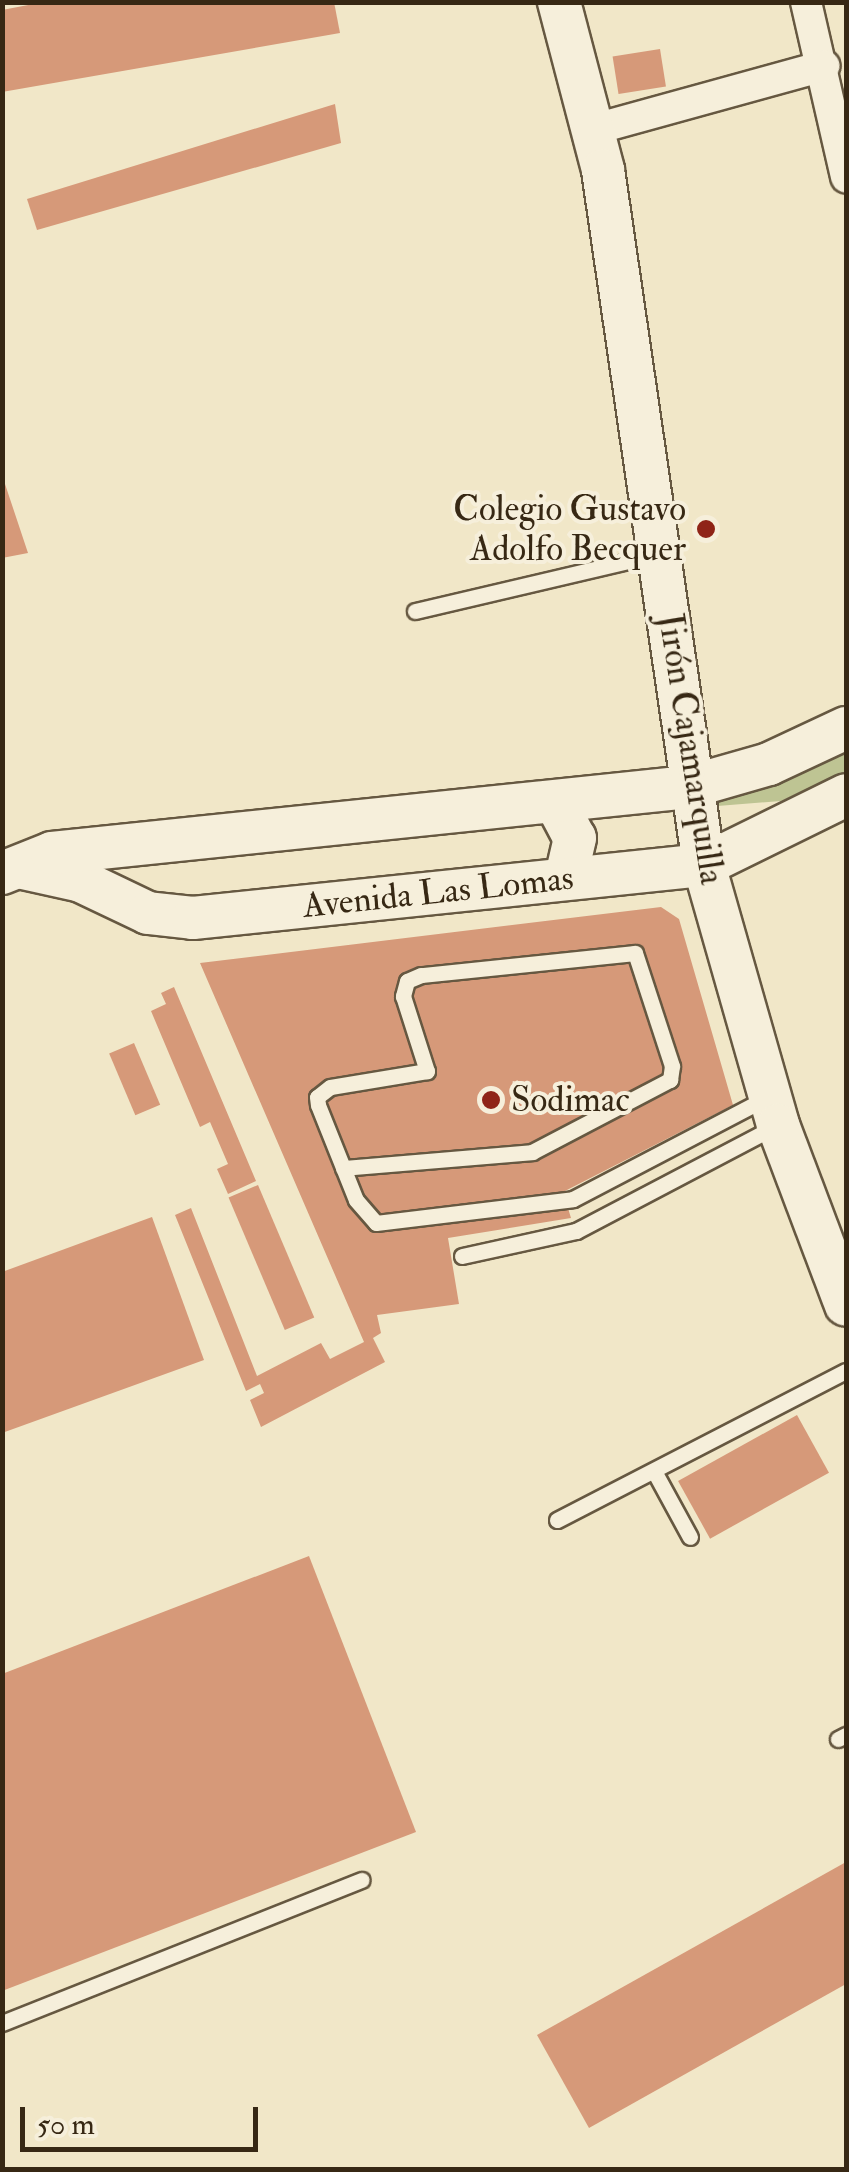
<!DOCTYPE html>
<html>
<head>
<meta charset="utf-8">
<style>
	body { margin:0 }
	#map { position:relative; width:849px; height:2172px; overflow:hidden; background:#f1e7c8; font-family:"IM FELL Double Pica",serif }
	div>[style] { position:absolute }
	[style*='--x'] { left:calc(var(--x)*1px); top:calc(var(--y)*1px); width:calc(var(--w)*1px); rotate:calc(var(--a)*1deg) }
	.green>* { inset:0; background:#bec493 }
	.building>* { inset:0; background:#d69979; transform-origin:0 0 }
	.roads { filter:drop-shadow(2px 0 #665841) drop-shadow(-2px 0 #665841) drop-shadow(0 2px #665841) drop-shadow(0 -2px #665841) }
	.lane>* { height:15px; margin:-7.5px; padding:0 7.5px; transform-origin:7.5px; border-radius:7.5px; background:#f6efdb }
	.street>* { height:30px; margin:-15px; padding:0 15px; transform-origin:15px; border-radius:15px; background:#f6efdb }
	.secondary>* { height:42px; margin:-21px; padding:0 21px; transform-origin:21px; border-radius:21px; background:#f6efdb }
	.dots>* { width:28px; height:28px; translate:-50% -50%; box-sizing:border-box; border:5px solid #f6efdb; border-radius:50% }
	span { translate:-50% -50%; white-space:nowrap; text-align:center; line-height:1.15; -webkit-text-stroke:8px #f6efdb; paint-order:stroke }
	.poi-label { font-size:35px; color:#372814 }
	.right { translate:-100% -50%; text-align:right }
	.left { translate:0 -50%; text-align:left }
	.street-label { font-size:35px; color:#372814 }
	.frame { position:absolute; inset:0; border:5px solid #372814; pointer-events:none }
	.scale { position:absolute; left:20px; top:2107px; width:238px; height:45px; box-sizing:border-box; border:5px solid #372814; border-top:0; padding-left:12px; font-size:30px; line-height:35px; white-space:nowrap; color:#372814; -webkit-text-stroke:8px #f6efdb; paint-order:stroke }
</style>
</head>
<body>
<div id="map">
	<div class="green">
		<div style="clip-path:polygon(846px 749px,846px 771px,781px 801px,705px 807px)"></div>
	</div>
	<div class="building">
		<div style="clip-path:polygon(44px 2px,334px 2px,340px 33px,2px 92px,2px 10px)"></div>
		<div style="left:660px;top:49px;width:38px;height:48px;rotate:81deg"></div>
		<div style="clip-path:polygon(335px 104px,341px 143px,37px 230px,27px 199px)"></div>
		<div style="clip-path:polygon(2px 475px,28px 553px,2px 558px)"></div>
		<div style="clip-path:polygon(661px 907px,679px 919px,733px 1105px,563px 1192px,571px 1218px,448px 1238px,459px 1304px,377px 1315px,381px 1333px,373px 1338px,385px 1362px,261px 1427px,250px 1400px,264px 1393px,260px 1384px,246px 1391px,175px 1215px,191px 1208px,257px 1376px,321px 1343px,330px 1359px,364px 1342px,200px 963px)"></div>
		<div style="clip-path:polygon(174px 987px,256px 1181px,228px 1194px,217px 1169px,228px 1164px,210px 1122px,200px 1127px,151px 1011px,166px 1004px,161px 993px)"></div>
		<div style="left:134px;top:1043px;width:67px;height:27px;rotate:67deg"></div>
		<div style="left:258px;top:1185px;width:144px;height:32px;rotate:67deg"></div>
		<div style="clip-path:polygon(152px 1217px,204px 1360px,2px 1433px,2px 1272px)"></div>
		<div style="left:797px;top:1415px;width:66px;height:136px;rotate:61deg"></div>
		<div style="clip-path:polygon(309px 1556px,416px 1832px,2px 1991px,2px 1674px)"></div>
		<div style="clip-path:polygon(846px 1862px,846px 1984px,589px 2128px,537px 2035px)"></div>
	</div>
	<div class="roads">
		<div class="lane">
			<div style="--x:415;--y:611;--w:250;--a:-13.2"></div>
			<div style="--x:343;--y:1168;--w:190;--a:-4.8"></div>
			<div style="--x:532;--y:1152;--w:156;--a:-27.6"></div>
			<div style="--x:670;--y:1080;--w:14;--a:-82"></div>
			<div style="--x:672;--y:1066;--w:119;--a:-108.1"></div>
			<div style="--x:635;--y:953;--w:215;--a:174.1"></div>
			<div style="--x:421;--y:975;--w:15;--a:157"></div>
			<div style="--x:407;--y:981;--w:16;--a:105"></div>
			<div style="--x:403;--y:996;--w:79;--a:72.3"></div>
			<div style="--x:427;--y:1071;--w:98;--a:170.6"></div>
			<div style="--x:330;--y:1087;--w:16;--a:142"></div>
			<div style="--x:317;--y:1097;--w:8;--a:83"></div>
			<div style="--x:318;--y:1105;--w:102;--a:68.2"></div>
			<div style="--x:356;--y:1200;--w:30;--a:49"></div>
			<div style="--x:376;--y:1223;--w:198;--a:-6.9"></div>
			<div style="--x:573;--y:1199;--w:220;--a:-27.6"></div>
			<div style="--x:462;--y:1256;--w:117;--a:-12.4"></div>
			<div style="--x:576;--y:1231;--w:224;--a:-27.7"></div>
			<div style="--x:654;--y:1471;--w:75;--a:61.4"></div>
			<div style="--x:557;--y:1520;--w:325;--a:-27.3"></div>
			<div style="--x:838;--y:1739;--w:9;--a:-27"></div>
			<div style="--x:2;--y:2023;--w:387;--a:-21.7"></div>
		</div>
		<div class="street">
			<div style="--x:806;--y:2;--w:180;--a:77.1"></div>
			<div style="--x:595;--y:129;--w:238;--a:-15.4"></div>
		</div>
		<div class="secondary">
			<div style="--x:559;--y:2;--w:174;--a:75.3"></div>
			<div style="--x:603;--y:170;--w:702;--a:81.73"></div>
			<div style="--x:704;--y:865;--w:270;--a:74.1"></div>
			<div style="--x:778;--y:1125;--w:192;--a:69.3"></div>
			<div style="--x:556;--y:803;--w:40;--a:62"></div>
			<div style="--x:575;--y:838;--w:40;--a:103"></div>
			<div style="--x:23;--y:868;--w:59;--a:12.6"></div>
			<div style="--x:81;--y:881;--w:74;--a:25.5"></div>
			<div style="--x:148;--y:913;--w:45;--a:6.3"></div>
			<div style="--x:193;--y:918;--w:514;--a:-5.92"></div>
			<div style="--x:704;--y:865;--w:158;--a:-26.2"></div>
			<div style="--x:2;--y:873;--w:54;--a:-21.8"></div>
			<div style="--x:52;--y:853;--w:640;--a:-5.92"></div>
			<div style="--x:689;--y:787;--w:83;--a:-16"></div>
			<div style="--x:769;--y:764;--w:85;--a:-25.1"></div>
		</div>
	</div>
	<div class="dots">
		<div style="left:706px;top:529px;background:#8f2418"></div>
		<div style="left:491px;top:1100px;background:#8f2418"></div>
	</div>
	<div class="poi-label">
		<span class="right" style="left:686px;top:529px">Colegio Gustavo<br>Adolfo Becquer</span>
		<span class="left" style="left:511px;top:1100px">Sodimac</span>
	</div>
	<div class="street-label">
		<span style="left:691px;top:749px;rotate:81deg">Jirón Cajamarquilla</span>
		<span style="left:438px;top:892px;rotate:-6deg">Avenida Las Lomas</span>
	</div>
	<div class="frame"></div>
	<div class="scale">50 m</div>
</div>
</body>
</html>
